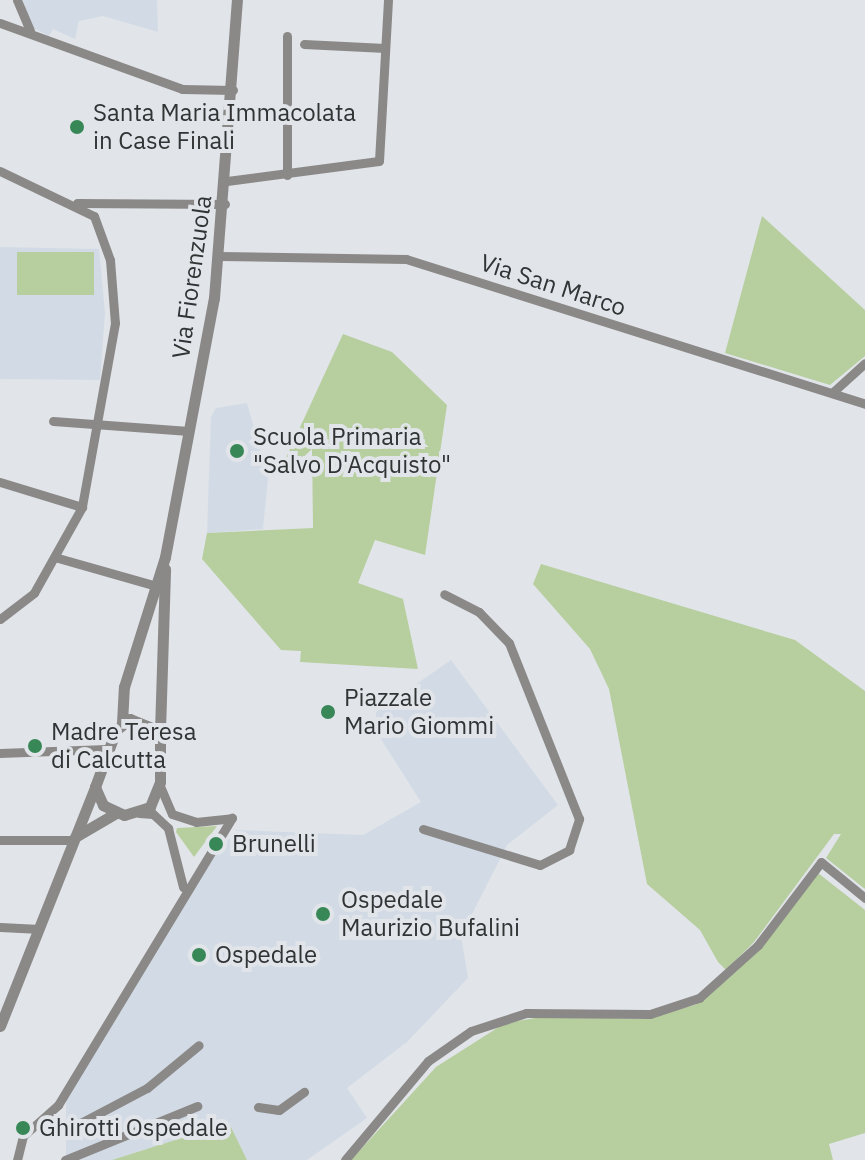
<!DOCTYPE html>
<style>
body{margin:0}
#map{position:relative;width:865px;height:1160px;overflow:hidden;background:#e1e5e9;font-family:"IBM Plex Sans",sans-serif}
div>[style]{position:absolute}
[style*='--x']{left:calc(var(--x)*1px);top:calc(var(--y)*1px);width:calc(var(--w)*1px);rotate:calc(var(--a)*1deg)}
.built>*{inset:0;background:#d2dbe5}
.green>*{inset:0;background:#b7ce9f;transform-origin:0 0}
.minor>*{height:9px;margin:-4.5px;padding:0 4.5px;transform-origin:4.5px;border-radius:4.5px;background:#8b8988}
.tertiary>*{height:11px;margin:-5.5px;padding:0 5.5px;transform-origin:5.5px;border-radius:5.5px;background:#8b8988}
.dots>*{width:22px;height:22px;translate:-50% -50%;box-sizing:border-box;border:4px solid #e1e5e9;border-radius:50%}
span{translate:-50% -50%;white-space:nowrap;text-align:center;line-height:1.15;-webkit-text-stroke:8px #e1e5e9;paint-order:stroke}
.poi-label{font-size:24px;color:#313334}
.left{translate:0 -50%;text-align:left}
.street-label{font-size:24px;color:#313334}
</style>
<div id="map">
<div class="built">
<i style="clip-path:polygon(23px 0,157px 0,158px 32px,103px 16px,79px 21px,75px 39px,53px 29px,49px 36px,31px 27px)"></i>
<i style="clip-path:polygon(0 247px,99px 249px,105px 313px,100px 380px,0 379px)"></i>
<i style="clip-path:polygon(247px 403px,268px 479px,263px 529px,207px 533px,211px 417px,216px 408px)"></i>
<i style="clip-path:polygon(451px 660px,558px 805px,507px 845px,461px 936px,468px 978px,407px 1042px,347px 1088px,367px 1118px,307px 1160px,247px 1160px,229px 1123px,112px 1160px,66px 1160px,66px 1097px,187px 892px,236px 830px,363px 835px,421px 802px,375px 730px,376px 712px)"></i>
</div>
<div class="green">
<i style="clip-path:polygon(762px 216px,865px 310px,865px 356px,830px 385px,725px 353px)"></i>
<i style="left:94px;top:252px;width:43px;height:77px;rotate:90deg"></i>
<i style="clip-path:polygon(343px 334px,392px 352px,447px 405px,425px 555px,375px 540px,358px 583px,403px 599px,418px 669px,300px 662px,301px 651px,281px 650px,202px 559px,207px 533px,313px 528px,312px 449px,294px 466px,284px 462px)"></i>
<i style="clip-path:polygon(541px 564px,795px 640px,865px 691px,865px 889px,826px 858px,841px 834px,834px 834px,754px 942px,726px 970px,718px 962px,700px 930px,647px 884px,609px 689px,590px 649px,533px 584px)"></i>
<i style="clip-path:polygon(217px 826px,194px 857px,176px 832px,177px 828px)"></i>
<i style="clip-path:polygon(818px 873px,865px 910px,865px 1133px,829px 1144px,833px 1160px,351px 1160px,436px 1067px,505px 1023px,548px 1016px,640px 1019px,695px 1005px,752px 955px)"></i>
<i style="clip-path:polygon(229px 1123px,247px 1160px,112px 1160px)"></i>
</div>
<div class="minor">
<i style="--x:17;--y:0;--w:33;--a:67"></i>
<i style="--x:0;--y:23;--w:194;--a:19.9"></i>
<i style="--x:182;--y:89;--w:51;--a:1.1"></i>
<i style="--x:304;--y:44;--w:81;--a:2.8"></i>
<i style="--x:0;--y:171;--w:104;--a:25.6"></i>
<i style="--x:94;--y:216;--w:47;--a:70"></i>
<i style="--x:110;--y:260;--w:63;--a:85.5"></i>
<i style="--x:115;--y:323;--w:187;--a:100.2"></i>
<i style="--x:82;--y:507;--w:98;--a:119.2"></i>
<i style="--x:34;--y:593;--w:43;--a:142.6"></i>
<i style="--x:287;--y:175;--w:139;--a:-90"></i>
<i style="--x:227;--y:181;--w:153;--a:-7.5"></i>
<i style="--x:379;--y:161;--w:161;--a:-86.8"></i>
<i style="--x:77;--y:203;--w:148;--a:0.4"></i>
<i style="--x:220;--y:256;--w:186;--a:0.9"></i>
<i style="--x:406;--y:259;--w:481;--a:17.5"></i>
<i style="--x:833;--y:392;--w:43;--a:-42.2"></i>
<i style="--x:53;--y:421;--w:136;--a:4.2"></i>
<i style="--x:0;--y:482;--w:86;--a:17"></i>
<i style="--x:58;--y:558;--w:102;--a:15.9"></i>
<i style="--x:0;--y:753;--w:106;--a:-2.2"></i>
<i style="--x:160;--y:786;--w:30;--a:67"></i>
<i style="--x:172;--y:814;--w:25;--a:18"></i>
<i style="--x:196;--y:822;--w:36;--a:-6"></i>
<i style="--x:139;--y:813;--w:14;--a:4"></i>
<i style="--x:153;--y:814;--w:21;--a:43"></i>
<i style="--x:168;--y:828;--w:61;--a:75.7"></i>
<i style="--x:423;--y:829;--w:122;--a:17.1"></i>
<i style="--x:540;--y:865;--w:33;--a:-27"></i>
<i style="--x:569;--y:850;--w:33;--a:-72"></i>
<i style="--x:579;--y:819;--w:189;--a:-111.7"></i>
<i style="--x:509;--y:643;--w:43;--a:-134.1"></i>
<i style="--x:479;--y:612;--w:39;--a:-153"></i>
<i style="--x:0;--y:840;--w:72;--a:0"></i>
<i style="--x:0;--y:927;--w:35;--a:3"></i>
<i style="--x:258;--y:1107;--w:21;--a:8"></i>
<i style="--x:279;--y:1110;--w:31;--a:-36"></i>
<i style="--x:71;--y:1128;--w:86;--a:-27.8"></i>
<i style="--x:147;--y:1088;--w:67;--a:-39.6"></i>
<i style="--x:17;--y:1160;--w:25;--a:-76"></i>
<i style="--x:23;--y:1136;--w:47;--a:-41.5"></i>
<i style="--x:58;--y:1105;--w:336;--a:-58.8"></i>
<i style="--x:65;--y:1160;--w:143;--a:-22.2"></i>
<i style="--x:345;--y:1160;--w:129;--a:-50"></i>
<i style="--x:428;--y:1061;--w:52;--a:-34.9"></i>
<i style="--x:471;--y:1031;--w:58;--a:-18.1"></i>
<i style="--x:526;--y:1013;--w:124;--a:0.5"></i>
<i style="--x:650;--y:1014;--w:52;--a:-18.1"></i>
<i style="--x:699;--y:998;--w:79;--a:-41.9"></i>
<i style="--x:758;--y:945;--w:104;--a:-52.8"></i>
<i style="--x:821;--y:862;--w:57;--a:39.3"></i>
</div>
<div class="tertiary">
<i style="--x:130;--y:719;--w:32;--a:22"></i>
<i style="--x:160;--y:731;--w:51;--a:90"></i>
<i style="--x:160;--y:782;--w:27;--a:112"></i>
<i style="--x:150;--y:807;--w:27;--a:163"></i>
<i style="--x:124;--y:815;--w:23;--a:-155"></i>
<i style="--x:103;--y:805;--w:20;--a:-114"></i>
<i style="--x:95;--y:787;--w:61;--a:-69.8"></i>
<i style="--x:116;--y:730;--w:18;--a:-38"></i>
<i style="--x:122;--y:723;--w:36;--a:-87"></i>
<i style="--x:124;--y:687;--w:136;--a:-72.5"></i>
<i style="--x:165;--y:557;--w:264;--a:-79.3"></i>
<i style="--x:214;--y:298;--w:299;--a:-85.6"></i>
<i style="--x:160;--y:731;--w:162;--a:-88.2"></i>
<i style="--x:75;--y:837;--w:48;--a:-30.3"></i>
<i style="--x:0;--y:1026;--w:257;--a:-68.3"></i>
</div>
<div class="dots">
<i style="left:77px;top:127px;background:#388757"></i>
<i style="left:237px;top:451px;background:#388757"></i>
<i style="left:328px;top:712px;background:#388757"></i>
<i style="left:35px;top:746px;background:#388757"></i>
<i style="left:216px;top:844px;background:#388757"></i>
<i style="left:323px;top:914px;background:#388757"></i>
<i style="left:199px;top:955px;background:#388757"></i>
<i style="left:23px;top:1128px;background:#388757"></i>
</div>
<div class="poi-label">
<span class="left" style="left:93px;top:127px">Santa Maria Immacolata<br>in Case Finali</span>
<span class="left" style="left:253px;top:451px">Scuola Primaria<br>"Salvo D'Acquisto"</span>
<span class="left" style="left:344px;top:712px">Piazzale<br>Mario Giommi</span>
<span class="left" style="left:51px;top:746px">Madre Teresa<br>di Calcutta</span>
<span class="left" style="left:232px;top:844px">Brunelli</span>
<span class="left" style="left:341px;top:914px">Ospedale<br>Maurizio Bufalini</span>
<span class="left" style="left:215px;top:955px">Ospedale</span>
<span class="left" style="left:39px;top:1128px">Ghirotti Ospedale</span>
</div>
<div class="street-label">
<span style="left:192px;top:277px;rotate:-82deg">Via Fiorenzuola</span>
<span style="left:553px;top:285px;rotate:18deg">Via San Marco</span>
</div>
</div>
